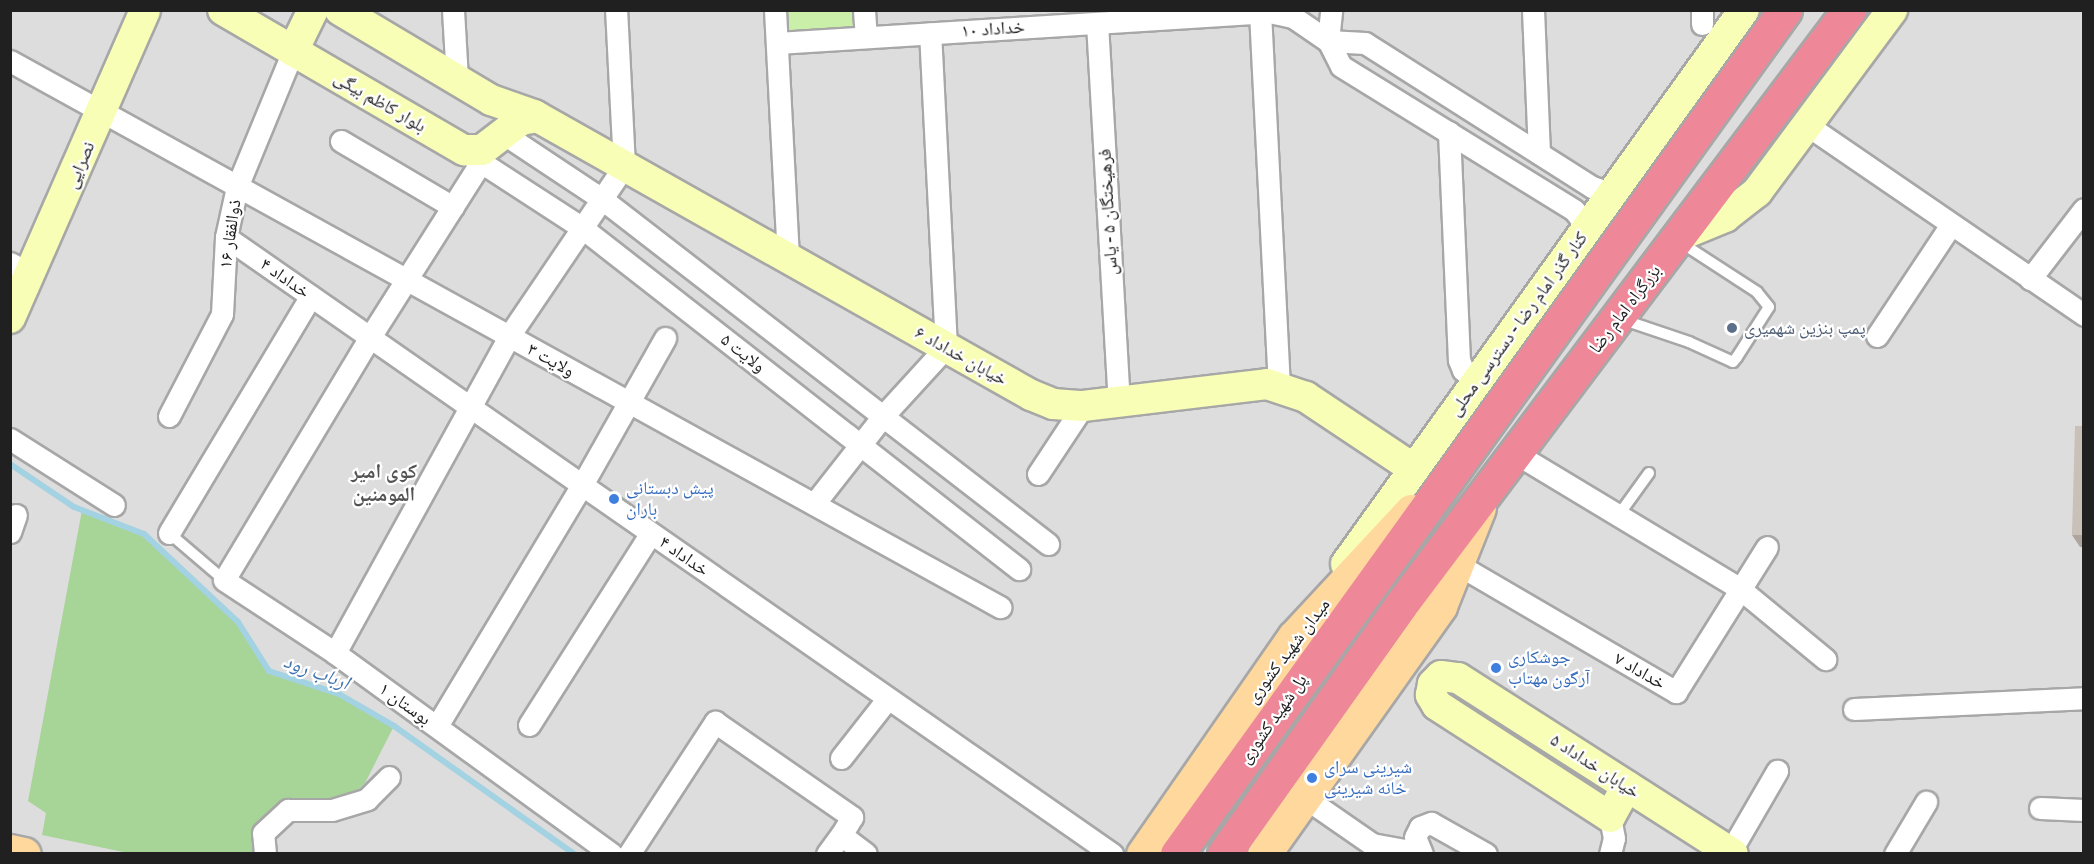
<!DOCTYPE html>
<meta charset="utf-8">
<style>
body{margin:0}
#map{position:relative;width:2094px;height:864px;overflow:hidden;background:#f1eee5;font-family:"Archivo Narrow","Noto Naskh Arabic",sans-serif}
div>[style]{position:absolute}
[style*='--x']{left:calc(var(--x)*1px);top:calc(var(--y)*1px);width:calc(var(--w)*1px);rotate:calc(var(--a)*1deg)}
.residential>*{inset:0;background:#dedddd;transform-origin:0 0}
.grass>*{inset:0;background:#c9efa8}
.forest>*{inset:0;background:#a7d497}
.stream>*{height:6px;margin:-3px;padding:0 3px;transform-origin:3px;border-radius:3px;background:#a3d2e2}
.roads{filter:drop-shadow(2px 0 #a7a7a7) drop-shadow(-2px 0 #a7a7a7) drop-shadow(0 2px #a7a7a7) drop-shadow(0 -2px #a7a7a7)}
.lane>*{height:10px;margin:-5px;padding:0 5px;transform-origin:5px;border-radius:5px;background:#fff}
.street>*{height:21px;margin:-10.5px;padding:0 10.5px;transform-origin:10.5px;border-radius:10.5px;background:#fff}
.secondary>*{height:30px;margin:-15px;padding:0 15px;transform-origin:15px;border-radius:15px;background:#f9feb6}
.primary>*{height:33px;margin:-16.5px;padding:0 16.5px;transform-origin:16.5px;border-radius:16.5px;background:#ffd89d}
.highway>*{height:33px;margin:-16.5px;padding:0 16.5px;transform-origin:16.5px;border-radius:16.5px;background:#ee8898}
.wall>*{inset:0;background:#ada59e}
.building>*{inset:0;background:#c9c0b8}
.dots>*{width:16px;height:16px;translate:-50% -50%;box-sizing:border-box;border:3px solid #fff;border-radius:50%}
span{translate:-50% -50%;white-space:nowrap;text-align:center;line-height:1.15;-webkit-text-stroke:4.5px #fff;paint-order:stroke}
.street-label{font-size:18px;color:#202020}
.service-label{font-size:18px;color:#4e5e75}
.left{translate:0 -50%;text-align:left}
.shop-label{font-size:18px;color:#366cbe}
.neighbourhood-label{font-size:20px;color:#535353;font-weight:700}
.water-label{font-size:20px;color:#4175b0;font-style:italic}
.frame{position:absolute;inset:0;border:12px solid #202020;pointer-events:none}
</style>
<div id="map">
<div class="residential">
<i style="left:11px;top:11px;width:2072px;height:842px"></i>
</div>
<div class="grass">
<i style="clip-path:polygon(784px 11px,853px 11px,854px 28px,786px 33px)"></i>
</div>
<div class="forest">
<i style="clip-path:polygon(82px 510px,144px 534px,238px 622px,269px 671px,341px 695px,394px 726px,365px 783px,338px 808px,287px 811px,257px 853px,128px 853px,42px 835px,46px 813px,28px 801px)"></i>
</div>
<div class="stream">
<i style="--x:10;--y:464;--w:77;--a:33.9"></i>
<i style="--x:74;--y:507;--w:75;--a:21.1"></i>
<i style="--x:144;--y:534;--w:129;--a:43.1"></i>
<i style="--x:238;--y:622;--w:58;--a:57.7"></i>
<i style="--x:269;--y:671;--w:74;--a:18.2"></i>
<i style="--x:339;--y:694;--w:64;--a:30.2"></i>
<i style="--x:394;--y:726;--w:221;--a:35.4"></i>
</div>
<div class="roads">
<div class="lane">
<i style="--x:1621;--y:319;--w:72;--a:18.7"></i>
<i style="--x:1689;--y:342;--w:48;--a:24.4"></i>
<i style="--x:1733;--y:362;--w:6;--a:-51"></i>
<i style="--x:1737;--y:357;--w:59;--a:-57.4"></i>
<i style="--x:1769;--y:307;--w:19;--a:-129"></i>
<i style="--x:1757;--y:292;--w:92;--a:-147"></i>
<i style="--x:1618;--y:516;--w:53;--a:-54.2"></i>
<i style="--x:169;--y:533;--w:72;--a:40.5"></i>
</div>
<div class="street">
<i style="--x:453;--y:10;--w:70;--a:86.7"></i>
<i style="--x:775;--y:10;--w:248;--a:87"></i>
<i style="--x:864;--y:10;--w:27;--a:86"></i>
<i style="--x:1533;--y:10;--w:143;--a:87.6"></i>
<i style="--x:1702;--y:10;--w:14;--a:90"></i>
<i style="--x:1260;--y:12;--w:374;--a:87.1"></i>
<i style="--x:1097;--y:23;--w:380;--a:86.7"></i>
<i style="--x:1328;--y:41;--w:31;--a:-84"></i>
<i style="--x:777;--y:43;--w:493;--a:-3.6"></i>
<i style="--x:1269;--y:12;--w:25;--a:12"></i>
<i style="--x:1293;--y:17;--w:42;--a:34.4"></i>
<i style="--x:10;--y:61;--w:89;--a:28.9"></i>
<i style="--x:103;--y:112;--w:1025;--a:28.89"></i>
<i style="--x:1807;--y:125;--w:336;--a:34.4"></i>
<i style="--x:1449;--y:132;--w:228;--a:87.5"></i>
<i style="--x:1459;--y:360;--w:11;--a:68"></i>
<i style="--x:1463;--y:370;--w:18;--a:38"></i>
<i style="--x:504;--y:134;--w:118;--a:33.6"></i>
<i style="--x:602;--y:199;--w:564;--a:37.72"></i>
<i style="--x:341;--y:141;--w:130;--a:30.5"></i>
<i style="--x:470;--y:155;--w:132;--a:33"></i>
<i style="--x:581;--y:227;--w:556;--a:37.98"></i>
<i style="--x:481;--y:162;--w:207;--a:122.4"></i>
<i style="--x:370;--y:337;--w:283;--a:121"></i>
<i style="--x:224;--y:580;--w:133;--a:33.3"></i>
<i style="--x:335;--y:653;--w:342;--a:36"></i>
<i style="--x:1584;--y:232;--w:13;--a:-103"></i>
<i style="--x:1581;--y:219;--w:11;--a:-128"></i>
<i style="--x:1574;--y:210;--w:274;--a:-148.3"></i>
<i style="--x:1341;--y:66;--w:28;--a:-117"></i>
<i style="--x:1328;--y:41;--w:37;--a:3"></i>
<i style="--x:1365;--y:43;--w:269;--a:32.4"></i>
<i style="--x:1592;--y:187;--w:13;--a:18"></i>
<i style="--x:1604;--y:191;--w:10;--a:-11"></i>
<i style="--x:226;--y:237;--w:1080;--a:34.85"></i>
<i style="--x:10;--y:263;--w:10;--a:29"></i>
<i style="--x:2030;--y:279;--w:88;--a:-52.4"></i>
<i style="--x:1877;--y:336;--w:132;--a:-56.4"></i>
<i style="--x:169;--y:416;--w:115;--a:-62.5"></i>
<i style="--x:222;--y:314;--w:77;--a:-87"></i>
<i style="--x:226;--y:237;--w:51;--a:-77.6"></i>
<i style="--x:237;--y:187;--w:147;--a:-67.6"></i>
<i style="--x:10;--y:439;--w:123;--a:32.4"></i>
<i style="--x:1515;--y:453;--w:262;--a:31.1"></i>
<i style="--x:1739;--y:588;--w:112;--a:39.5"></i>
<i style="--x:1038;--y:474;--w:82;--a:-56.5"></i>
<i style="--x:814;--y:504;--w:112;--a:-51.9"></i>
<i style="--x:883;--y:416;--w:93;--a:-47.6"></i>
<i style="--x:946;--y:347;--w:314;--a:-92.9"></i>
<i style="--x:10;--y:532;--w:18;--a:-71"></i>
<i style="--x:169;--y:533;--w:276;--a:-59.1"></i>
<i style="--x:1457;--y:564;--w:254;--a:30.3"></i>
<i style="--x:1676;--y:692;--w:171;--a:-57.9"></i>
<i style="--x:335;--y:653;--w:362;--a:-61.2"></i>
<i style="--x:509;--y:336;--w:205;--a:-55.9"></i>
<i style="--x:624;--y:166;--w:156;--a:-92.9"></i>
<i style="--x:1854;--y:709;--w:230;--a:-2.7"></i>
<i style="--x:529;--y:725;--w:227;--a:-57.6"></i>
<i style="--x:437;--y:726;--w:281;--a:-59"></i>
<i style="--x:582;--y:485;--w:169;--a:-60.5"></i>
<i style="--x:841;--y:758;--w:76;--a:-51.9"></i>
<i style="--x:1304;--y:797;--w:83;--a:34.7"></i>
<i style="--x:1372;--y:844;--w:50;--a:10.4"></i>
<i style="--x:2040;--y:808;--w:44;--a:2.6"></i>
<i style="--x:1730;--y:852;--w:94;--a:-59.9"></i>
<i style="--x:265;--y:854;--w:21;--a:-95"></i>
<i style="--x:263;--y:833;--w:34;--a:-43"></i>
<i style="--x:288;--y:810;--w:44;--a:0"></i>
<i style="--x:332;--y:810;--w:37;--a:-17"></i>
<i style="--x:367;--y:799;--w:31;--a:-45"></i>
<i style="--x:629;--y:854;--w:158;--a:-56.9"></i>
<i style="--x:715;--y:722;--w:167;--a:34.7"></i>
<i style="--x:852;--y:817;--w:21;--a:121"></i>
<i style="--x:841;--y:835;--w:31;--a:37"></i>
<i style="--x:827;--y:854;--w:24;--a:-54"></i>
<i style="--x:1422;--y:854;--w:18;--a:-112"></i>
<i style="--x:1415;--y:837;--w:11;--a:-63"></i>
<i style="--x:1420;--y:827;--w:12;--a:-20"></i>
<i style="--x:1431;--y:823;--w:63;--a:29.4"></i>
<i style="--x:1610;--y:854;--w:16;--a:-76"></i>
<i style="--x:1614;--y:838;--w:21;--a:-101"></i>
<i style="--x:1895;--y:854;--w:61;--a:-59.2"></i>
</div>
<div class="secondary">
<i style="--x:223;--y:10;--w:279;--a:30.2"></i>
<i style="--x:464;--y:150;--w:18;--a:0"></i>
<i style="--x:482;--y:150;--w:49;--a:-37.6"></i>
<i style="--x:521;--y:120;--w:17;--a:-10"></i>
<i style="--x:340;--y:10;--w:176;--a:30.8"></i>
<i style="--x:491;--y:100;--w:46;--a:19.2"></i>
<i style="--x:534;--y:115;--w:570;--a:29.4"></i>
<i style="--x:1031;--y:395;--w:24;--a:22"></i>
<i style="--x:1053;--y:404;--w:30;--a:4"></i>
<i style="--x:1083;--y:406;--w:185;--a:-6.8"></i>
<i style="--x:1267;--y:384;--w:41;--a:18.4"></i>
<i style="--x:1306;--y:397;--w:130;--a:33.7"></i>
<i style="--x:293;--y:51;--w:46;--a:-64"></i>
<i style="--x:1681;--y:235;--w:48;--a:-22.2"></i>
<i style="--x:1725;--y:217;--w:41;--a:-38"></i>
<i style="--x:1757;--y:192;--w:227;--a:-53.4"></i>
<i style="--x:10;--y:318;--w:336;--a:-66.3"></i>
<i style="--x:1346;--y:564;--w:682;--a:-54.31"></i>
<i style="--x:1627;--y:786;--w:35;--a:119"></i>
<i style="--x:1610;--y:817;--w:206;--a:-147.1"></i>
<i style="--x:1437;--y:705;--w:12;--a:-121"></i>
<i style="--x:1431;--y:695;--w:11;--a:-80"></i>
<i style="--x:1433;--y:684;--w:11;--a:-45"></i>
<i style="--x:1441;--y:676;--w:17;--a:7"></i>
<i style="--x:1458;--y:678;--w:326;--a:32.6"></i>
</div>
<div class="primary">
<i style="--x:10;--y:851;--w:14;--a:12"></i>
<i style="--x:1143;--y:854;--w:264;--a:-55.2"></i>
<i style="--x:1294;--y:637;--w:172;--a:-47.1"></i>
<i style="--x:1264;--y:854;--w:304;--a:-54.6"></i>
<i style="--x:1440;--y:606;--w:105;--a:-68.3"></i>
</div>
<div class="highway">
<i style="--x:1177;--y:854;--w:1040;--a:-54.23"></i>
<i style="--x:1224;--y:854;--w:304;--a:-54.6"></i>
<i style="--x:1400;--y:606;--w:746;--a:-53.01"></i>
</div>
</div>
<div class="wall">
<i style="clip-path:polygon(2084px 426px,2084px 547px,2080px 547px,2072px 535px)"></i>
</div>
<div class="building">
<i style="clip-path:polygon(2075px 426px,2084px 426px,2084px 535px,2072px 535px)"></i>
</div>
<div class="dots">
<i style="left:1732px;top:328px;background:#5c6f8a"></i>
<i style="left:614px;top:499px;background:#3f7fe0"></i>
<i style="left:1496px;top:668px;background:#3f7fe0"></i>
<i style="left:1312px;top:778px;background:#3f7fe0"></i>
</div>
<div class="street-label">
<span style="left:993px;top:29px;rotate:-4deg">خداداد ۱۰</span>
<span style="left:380px;top:102px;rotate:30deg">بلوار کاظم بیگی</span>
<span style="left:80px;top:165px;rotate:-67deg">نصرایی</span>
<span style="left:1108px;top:212px;rotate:-93deg">فرهیختگان ۵ - یاس</span>
<span style="left:230px;top:234px;rotate:-82deg">ذوالفقار ۱۶</span>
<span style="left:285px;top:278px;rotate:35deg">خداداد ۴</span>
<span style="left:1625px;top:309px;rotate:-53deg">بزرگراه امام رضا</span>
<span style="left:1518px;top:324px;rotate:-54deg">کنار گذر امام رضا - دسترسی محلی</span>
<span style="left:743px;top:353px;rotate:38deg">ولایت ۵</span>
<span style="left:961px;top:356px;rotate:29deg">خیابان خداداد ۶</span>
<span style="left:551px;top:360px;rotate:29deg">ولایت ۳</span>
<span style="left:684px;top:556px;rotate:35deg">خداداد ۴</span>
<span style="left:1288px;top:651px;rotate:-53deg">میدان شهید کشوری</span>
<span style="left:1640px;top:671px;rotate:30deg">خداداد ۷</span>
<span style="left:405px;top:704px;rotate:36deg">بوستان ۱</span>
<span style="left:1273px;top:719px;rotate:-55deg">پل شهید کشوری</span>
<span style="left:1595px;top:766px;rotate:33deg">خیابان خداداد ۵</span>
</div>
<div class="service-label">
<span class="left" style="left:1744px;top:328px">پمپ بنزین شهمیری</span>
</div>
<div class="shop-label">
<span class="left" style="left:626px;top:499px">پیش دبستانی<br>باران</span>
<span class="left" style="left:1508px;top:668px">جوشکاری<br>آرگون مهتاب</span>
<span class="left" style="left:1324px;top:778px">شیرینی سرای<br>خانه شیرینی</span>
</div>
<div class="neighbourhood-label">
<span style="left:384px;top:482px">کوی امیر<br>المومنین</span>
</div>
<div class="water-label">
<span style="left:317px;top:671px;rotate:20deg">ارباب رود</span>
</div>
<div class="frame"></div>
</div>
